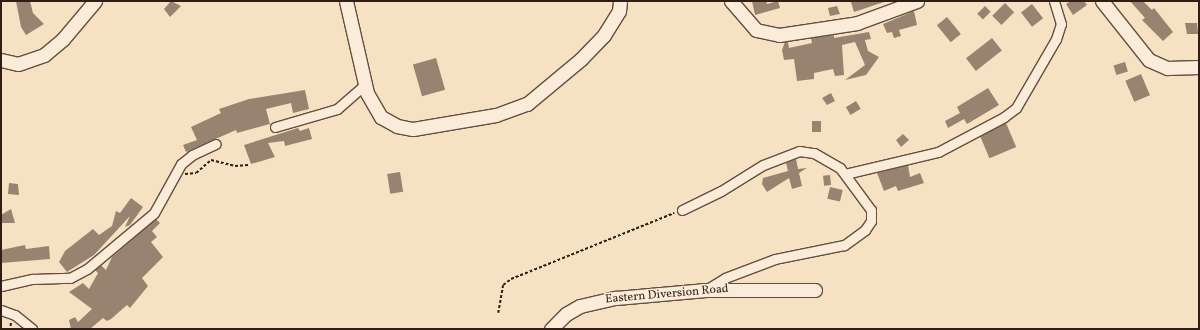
<!DOCTYPE html>
<style>
body{margin:0}
#map{position:relative;width:1200px;height:330px;overflow:hidden;background:#f7e1c3;font-family:Vollkorn,serif}
div>[style]{position:absolute}
[style*='--x']{left:calc(var(--x)*1px);top:calc(var(--y)*1px);width:calc(var(--w)*1px);rotate:calc(var(--a)*1deg)}
.building>*{inset:0;background:#978370;transform-origin:0 0}
.path>*{height:1.5px;margin-top:-0.75px;transform-origin:0;background:repeating-linear-gradient(90deg,#301e16 0 3px,transparent 0 5px)}
.roads{filter:drop-shadow(1px 0 #624f41) drop-shadow(-1px 0 #624f41) drop-shadow(0 1px #624f41) drop-shadow(0 -1px #624f41)}
.street>*{height:9px;margin:-4.5px;padding:0 4.5px;transform-origin:4.5px;border-radius:4.5px;background:#faecd8}
.secondary>*{height:13px;margin:-6.5px;padding:0 6.5px;transform-origin:6.5px;border-radius:6.5px;background:#faecd8}
span{translate:-50% -50%;white-space:nowrap;text-align:center;line-height:1.15;-webkit-text-stroke:3px #faecd8;paint-order:stroke}
.street-label{font-size:12px;color:#301e16}
.frame{position:absolute;inset:0;border:2px solid #301e16;pointer-events:none}
</style>
<div id="map">
<div class="building">
<i style="clip-path:polygon(16px 1px,30px 1px,33px 13px,44px 24px,26px 35px,21px 27px)"></i>
<i style="clip-path:polygon(171px 1px,181px 6px,170px 17px,164px 9px)"></i>
<i style="clip-path:polygon(752px 1px,766px 1px,767px 4px,778px 1px,780px 8px,755px 15px)"></i>
<i style="clip-path:polygon(856px 1px,887px 1px,854px 12px,851px 2px)"></i>
<i style="clip-path:polygon(1071px 1px,1084px 1px,1087px 5px,1073px 15px,1066px 4px)"></i>
<i style="clip-path:polygon(1130px 1px,1143px 1px,1152px 10px,1154px 8px,1173px 32px,1163px 41px,1142px 20px,1145px 18px)"></i>
<i style="left:1005px;top:3px;width:13px;height:18px;rotate:45deg"></i>
<i style="left:1032px;top:4px;width:18px;height:14px;rotate:52deg"></i>
<i style="clip-path:polygon(837px 6px,840px 14px,830px 16px,828px 8px)"></i>
<i style="left:985px;top:6px;width:8px;height:11px;rotate:45deg"></i>
<i style="clip-path:polygon(914px 11px,917px 25px,899px 30px,901px 36px,894px 38px,892px 32px,887px 33px,883px 24px)"></i>
<i style="left:947px;top:17px;width:22px;height:13px;rotate:51deg"></i>
<i style="clip-path:polygon(1185px 23px,1197px 23px,1198px 34px,1187px 34px)"></i>
<i style="clip-path:polygon(869px 32px,871px 39px,865px 40px,868px 51px,879px 57px,866px 75px,845px 80px,865px 65px,855px 42px,842px 45px,844px 75px,835px 76px,833px 69px,814px 73px,814px 79px,797px 81px,794px 59px,784px 60px,782px 50px,785px 42px,788px 42px,789px 48px,812px 43px,811px 38px,834px 35px,834px 38px)"></i>
<i style="left:992px;top:38px;width:16px;height:33px;rotate:52deg"></i>
<i style="left:436px;top:58px;width:33px;height:24px;rotate:74deg"></i>
<i style="left:1125px;top:62px;width:10px;height:12px;rotate:73deg"></i>
<i style="left:1141px;top:74px;width:23px;height:17px;rotate:67deg"></i>
<i style="clip-path:polygon(988px 88px,999px 105px,967px 124px,964px 119px,948px 128px,945px 121px,960px 113px,957px 107px)"></i>
<i style="clip-path:polygon(305px 90px,309px 109px,293px 113px,291px 103px,266px 109px,270px 124px,237px 133px,236px 130px,186px 152px,183px 145px,197px 140px,191px 127px,221px 113px,219px 109px,249px 99px)"></i>
<i style="clip-path:polygon(831px 93px,835px 101px,827px 105px,822px 98px)"></i>
<i style="left:856px;top:101px;width:9px;height:12px;rotate:58deg"></i>
<i style="left:812px;top:121px;width:9px;height:11px"></i>
<i style="left:1006px;top:123px;width:26px;height:29px;rotate:67deg"></i>
<i style="clip-path:polygon(298px 128px,300px 131px,309px 128px,312px 139px,285px 146px,284px 141px,268px 143px,275px 157px,251px 164px,244px 145px)"></i>
<i style="clip-path:polygon(903px 134px,909px 140px,901px 147px,896px 140px)"></i>
<i style="clip-path:polygon(796px 159px,798px 169px,807px 168px,799px 173px,802px 186px,792px 189px,789px 178px,767px 192px,762px 184px,763px 178px,788px 171px,786px 163px)"></i>
<i style="clip-path:polygon(908px 165px,910px 177px,920px 173px,924px 183px,898px 191px,896px 186px,884px 191px,877px 173px)"></i>
<i style="left:400px;top:172px;width:20px;height:13px;rotate:81deg"></i>
<i style="left:830px;top:175px;width:10px;height:7px;rotate:84deg"></i>
<i style="clip-path:polygon(9px 183px,18px 184px,19px 195px,8px 194px)"></i>
<i style="left:830px;top:187px;width:13px;height:12px;rotate:13deg"></i>
<i style="clip-path:polygon(131px 198px,143px 207px,130px 225px,125px 227px,130px 216px,94px 255px,67px 272px,59px 262px,65px 251px,93px 229px,99px 235px,112px 226px,116px 211px,120px 213px)"></i>
<i style="clip-path:polygon(11px 209px,15px 223px,1px 223px,1px 215px)"></i>
<i style="clip-path:polygon(156px 219px,160px 223px,152px 231px,157px 237px,151px 242px,163px 257px,142px 278px,148px 286px,130px 308px,127px 305px,111px 319px,107px 321px,103px 318px,90px 329px,71px 329px,69px 320px,75px 317px,78px 322px,92px 309px,69px 292px,83px 283px,89px 289px,98px 273px,95px 270px,101px 265px,106px 270px,112px 257px)"></i>
<i style="clip-path:polygon(25px 245px,26px 249px,49px 246px,50px 259px,1px 263px,1px 250px)"></i>
</div>
<div class="path">
<i style="--x:185;--y:174;--w:11;--a:-5"></i>
<i style="--x:196;--y:173;--w:20;--a:-41"></i>
<i style="--x:211;--y:160;--w:25;--a:14"></i>
<i style="--x:235;--y:166;--w:13;--a:-4"></i>
<i style="--x:498;--y:313;--w:28;--a:-80"></i>
<i style="--x:503;--y:285;--w:10;--a:-37"></i>
<i style="--x:511;--y:279;--w:176;--a:-22"></i>
<i style="--x:11;--y:323;--w:6;--a:90"></i>
</div>
<div class="roads">
<div class="street">
<i style="--x:275;--y:127;--w:65;--a:-16.2"></i>
<i style="--x:337;--y:109;--w:37;--a:-41"></i>
<i style="--x:845;--y:174;--w:96;--a:-13.3"></i>
<i style="--x:938;--y:152;--w:75;--a:-27.9"></i>
<i style="--x:1004;--y:117;--w:15;--a:-37"></i>
<i style="--x:1016;--y:108;--w:80;--a:-59.9"></i>
<i style="--x:1056;--y:39;--w:16;--a:-72"></i>
<i style="--x:1061;--y:24;--w:24;--a:-107"></i>
<i style="--x:682;--y:210;--w:43;--a:-26"></i>
<i style="--x:721;--y:191;--w:49;--a:-31.8"></i>
<i style="--x:763;--y:165;--w:39;--a:-21"></i>
<i style="--x:799;--y:151;--w:15;--a:8"></i>
<i style="--x:814;--y:153;--w:30;--a:30"></i>
<i style="--x:840;--y:168;--w:52;--a:53.6"></i>
<i style="--x:871;--y:210;--w:11;--a:90"></i>
<i style="--x:871;--y:221;--w:11;--a:124"></i>
<i style="--x:865;--y:230;--w:26;--a:144"></i>
<i style="--x:844;--y:245;--w:70;--a:168.5"></i>
<i style="--x:775;--y:259;--w:53;--a:159.2"></i>
<i style="--x:725;--y:278;--w:22;--a:148"></i>
<i style="--x:1;--y:286;--w:32;--a:-13"></i>
<i style="--x:32;--y:279;--w:38;--a:-2"></i>
<i style="--x:70;--y:278;--w:19;--a:-28"></i>
<i style="--x:87;--y:269;--w:87;--a:-39.9"></i>
<i style="--x:154;--y:213;--w:56;--a:-61.1"></i>
<i style="--x:181;--y:164;--w:14;--a:-39"></i>
<i style="--x:192;--y:155;--w:26;--a:-25"></i>
<i style="--x:1;--y:310;--w:15;--a:20"></i>
<i style="--x:15;--y:315;--w:22;--a:39"></i>
</div>
<div class="secondary">
<i style="--x:346;--y:1;--w:94;--a:77.1"></i>
<i style="--x:367;--y:93;--w:28;--a:60"></i>
<i style="--x:381;--y:117;--w:18;--a:29"></i>
<i style="--x:397;--y:126;--w:16;--a:11"></i>
<i style="--x:413;--y:129;--w:84;--a:-9.6"></i>
<i style="--x:496;--y:115;--w:33;--a:-20"></i>
<i style="--x:527;--y:104;--w:70;--a:-39.8"></i>
<i style="--x:581;--y:59;--w:33;--a:-46"></i>
<i style="--x:604;--y:35;--w:28;--a:-58"></i>
<i style="--x:619;--y:11;--w:10;--a:-84"></i>
<i style="--x:731;--y:1;--w:38;--a:49"></i>
<i style="--x:756;--y:30;--w:24;--a:12"></i>
<i style="--x:779;--y:35;--w:79;--a:-8.7"></i>
<i style="--x:857;--y:23;--w:64;--a:-20.1"></i>
<i style="--x:1102;--y:1;--w:75;--a:51.5"></i>
<i style="--x:1149;--y:60;--w:20;--a:24"></i>
<i style="--x:1167;--y:68;--w:32;--a:-2"></i>
<i style="--x:1;--y:60;--w:17;--a:13"></i>
<i style="--x:18;--y:64;--w:28;--a:-19"></i>
<i style="--x:44;--y:55;--w:25;--a:-40"></i>
<i style="--x:63;--y:39;--w:50;--a:-49.9"></i>
<i style="--x:551;--y:329;--w:21;--a:-45"></i>
<i style="--x:566;--y:314;--w:16;--a:-30"></i>
<i style="--x:580;--y:306;--w:37;--a:-13"></i>
<i style="--x:616;--y:298;--w:90;--a:-5.1"></i>
<i style="--x:706;--y:290;--w:109;--a:0"></i>
</div>
</div>
<div class="street-label">
<span style="left:667px;top:295px;rotate:-5deg">Eastern Diversion Road</span>
</div>
<div class="frame"></div>
</div>
